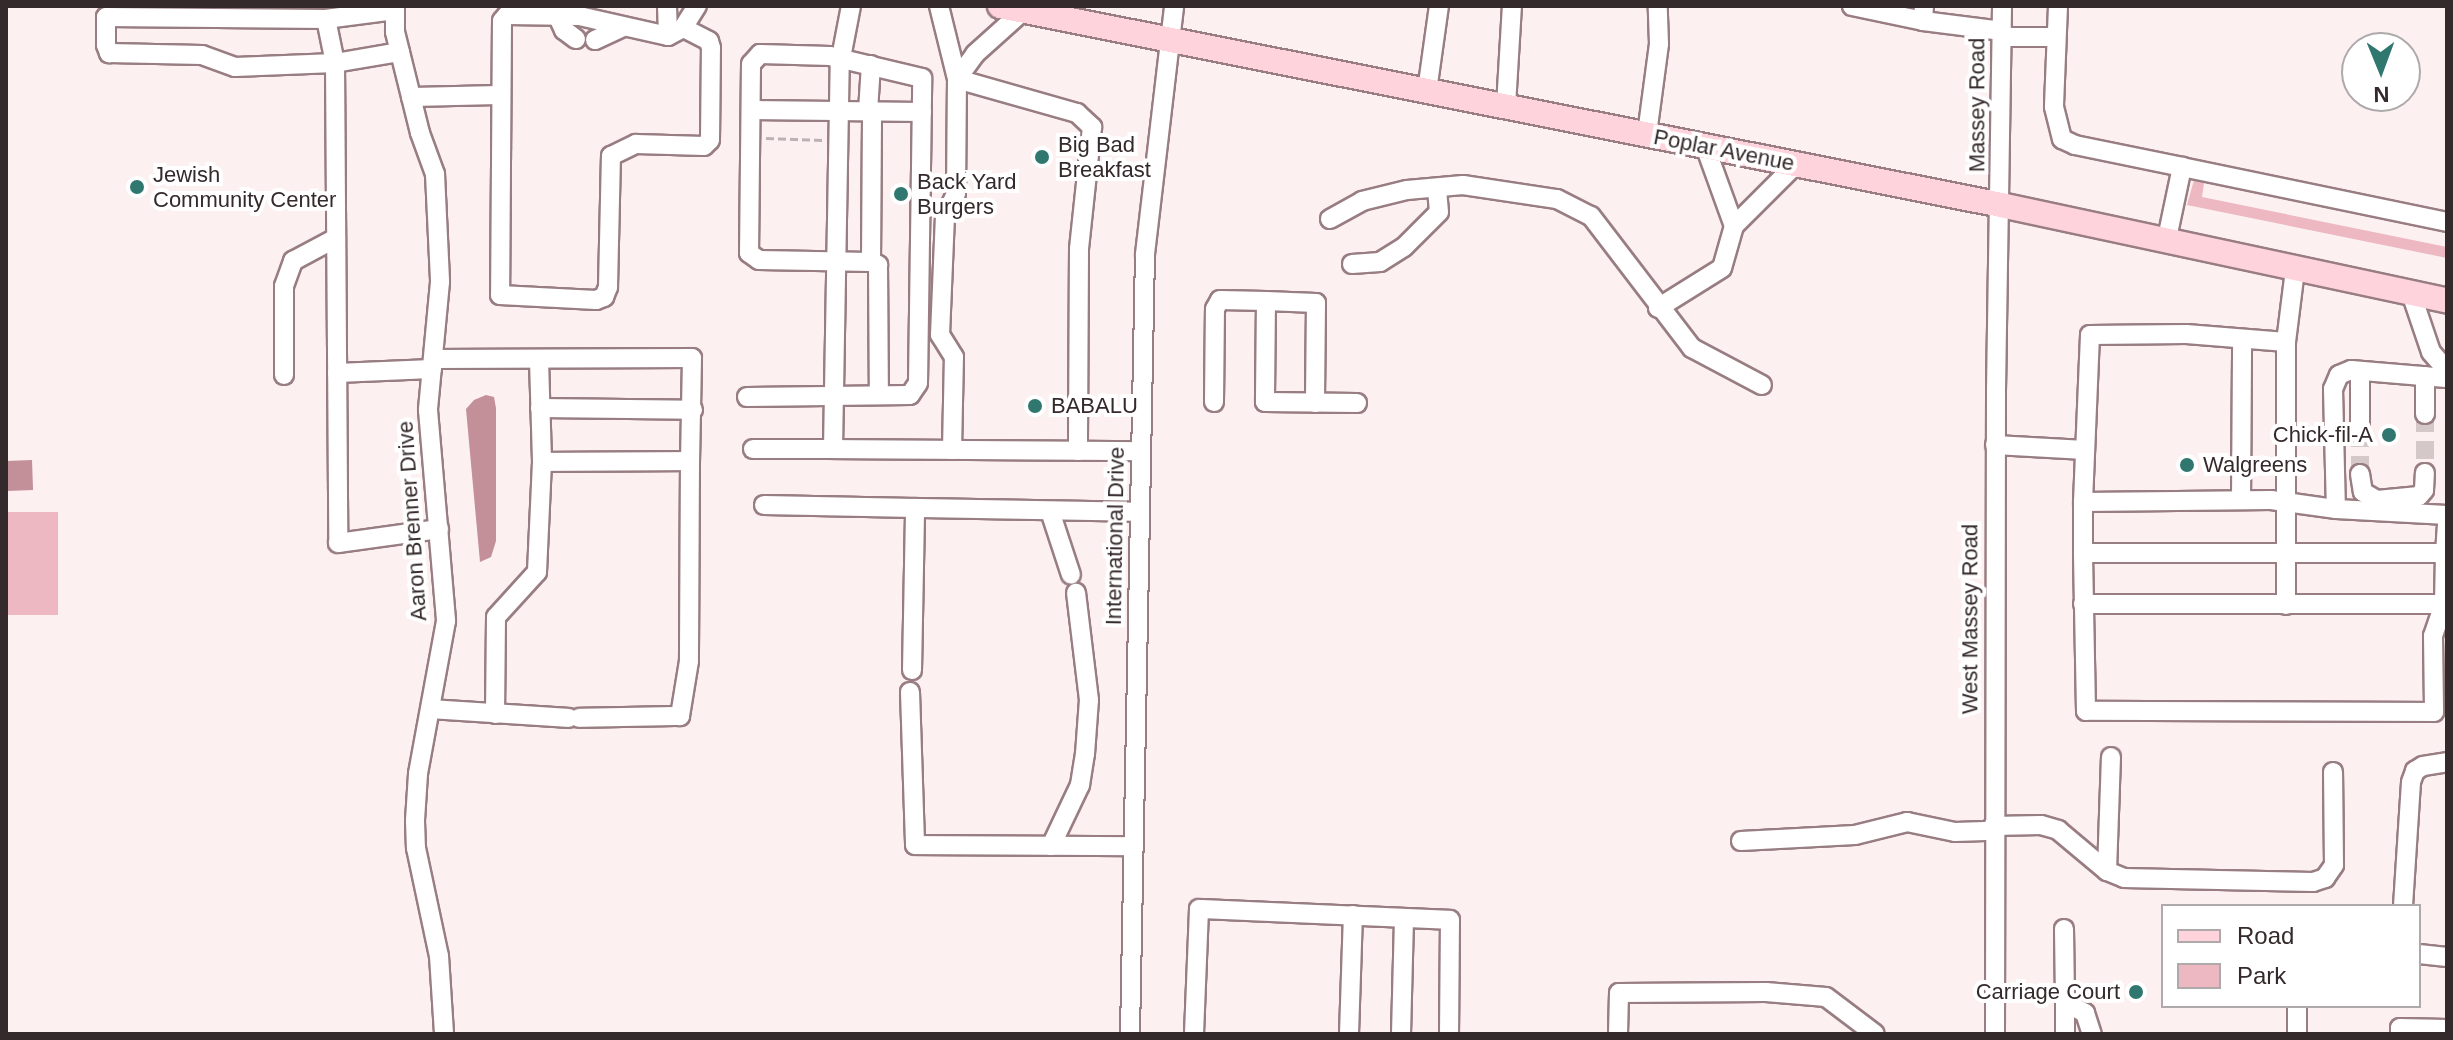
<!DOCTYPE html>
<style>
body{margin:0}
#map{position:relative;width:2453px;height:1040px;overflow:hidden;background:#fcf0f1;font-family:Arial,sans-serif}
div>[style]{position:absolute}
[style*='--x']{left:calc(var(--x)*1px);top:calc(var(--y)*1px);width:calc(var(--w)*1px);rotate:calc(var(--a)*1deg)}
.green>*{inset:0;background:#edb8c2;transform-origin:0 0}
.water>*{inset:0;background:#c38f99;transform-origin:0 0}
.minor-tunnel>*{height:18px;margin-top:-9px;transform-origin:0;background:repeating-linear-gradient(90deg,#d4c8c9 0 18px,transparent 0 27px)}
.path>*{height:3px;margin-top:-1.5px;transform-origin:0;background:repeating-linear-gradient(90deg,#bdb2b3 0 8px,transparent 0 12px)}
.roads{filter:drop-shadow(2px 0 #987d82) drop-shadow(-2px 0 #987d82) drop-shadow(0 2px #987d82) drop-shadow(0 -2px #987d82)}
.minor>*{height:18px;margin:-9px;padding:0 9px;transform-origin:9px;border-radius:9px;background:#fff}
.major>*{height:24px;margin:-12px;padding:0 12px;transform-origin:12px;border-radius:12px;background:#ffd3dc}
.dots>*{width:22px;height:22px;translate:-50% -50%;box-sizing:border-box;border:4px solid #fff;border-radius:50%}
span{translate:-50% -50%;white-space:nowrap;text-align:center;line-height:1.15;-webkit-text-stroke:8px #fff;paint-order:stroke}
.street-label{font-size:22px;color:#34292b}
.poi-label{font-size:22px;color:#34292b}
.left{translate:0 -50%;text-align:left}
.right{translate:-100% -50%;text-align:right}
.frame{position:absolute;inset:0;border:8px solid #34292b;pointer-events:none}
.legend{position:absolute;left:2161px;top:904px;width:260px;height:104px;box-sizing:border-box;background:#fff;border:2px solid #aea9aa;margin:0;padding:10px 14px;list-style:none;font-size:24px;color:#34292b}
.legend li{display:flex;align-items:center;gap:16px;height:40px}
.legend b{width:40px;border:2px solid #aea9aa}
.north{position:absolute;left:2341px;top:32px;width:80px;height:80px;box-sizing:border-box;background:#fff;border:2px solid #aea9aa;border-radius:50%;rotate:179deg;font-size:22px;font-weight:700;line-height:32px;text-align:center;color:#34292b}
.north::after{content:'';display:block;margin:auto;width:28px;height:36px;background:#307770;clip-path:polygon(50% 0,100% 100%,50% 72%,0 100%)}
</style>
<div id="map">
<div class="green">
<i style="clip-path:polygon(2194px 180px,2204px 183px,2202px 197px,2447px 247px,2447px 258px,2187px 205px)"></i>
<i style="left:6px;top:512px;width:52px;height:103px"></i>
</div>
<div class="water">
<i style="clip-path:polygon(486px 395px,494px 397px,496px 408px,496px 541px,491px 557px,480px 562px,466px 409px,474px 400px)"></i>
<i style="left:32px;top:460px;width:30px;height:26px;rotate:88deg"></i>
</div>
<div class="minor-tunnel">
<i style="--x:2425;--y:414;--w:59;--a:90"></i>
<i style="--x:2360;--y:429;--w:45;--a:90"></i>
</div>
<div class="path">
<i style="--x:766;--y:138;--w:57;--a:2"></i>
</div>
<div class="roads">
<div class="minor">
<i style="--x:395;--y:6;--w:26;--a:90"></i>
<i style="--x:395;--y:32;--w:104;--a:76.1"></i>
<i style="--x:420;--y:133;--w:44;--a:69.9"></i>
<i style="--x:435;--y:174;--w:108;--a:87.3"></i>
<i style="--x:440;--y:282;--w:129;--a:95.4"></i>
<i style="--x:428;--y:410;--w:212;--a:85.1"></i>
<i style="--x:446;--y:621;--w:156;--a:100.4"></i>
<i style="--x:418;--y:774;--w:47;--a:93.7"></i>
<i style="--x:415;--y:821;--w:27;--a:88"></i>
<i style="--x:416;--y:848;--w:110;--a:78"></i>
<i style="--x:439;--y:956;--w:78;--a:86.3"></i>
<i style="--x:667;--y:6;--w:30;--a:88"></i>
<i style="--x:668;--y:36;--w:17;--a:-28"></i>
<i style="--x:683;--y:28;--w:26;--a:-58"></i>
<i style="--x:939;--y:6;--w:75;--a:76.1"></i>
<i style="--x:1852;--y:6;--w:73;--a:11.9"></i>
<i style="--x:1924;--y:6;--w:15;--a:94"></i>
<i style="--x:1923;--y:21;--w:80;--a:7.2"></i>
<i style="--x:2058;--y:6;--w:101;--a:92.3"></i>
<i style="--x:2054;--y:107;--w:33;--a:76"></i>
<i style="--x:2062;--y:139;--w:14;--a:25"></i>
<i style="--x:2075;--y:145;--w:109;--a:11.6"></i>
<i style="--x:395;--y:10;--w:70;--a:172.6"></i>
<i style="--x:326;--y:19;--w:45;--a:78.4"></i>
<i style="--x:335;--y:63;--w:480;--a:89.6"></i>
<i style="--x:338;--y:543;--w:102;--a:-7.9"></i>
<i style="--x:557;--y:15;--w:17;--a:65"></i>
<i style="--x:564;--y:30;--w:15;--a:37"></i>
<i style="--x:326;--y:19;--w:220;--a:-179.5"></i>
<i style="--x:106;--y:17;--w:28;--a:90"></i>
<i style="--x:106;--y:45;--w:9;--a:69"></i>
<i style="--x:109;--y:53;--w:93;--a:1.2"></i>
<i style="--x:202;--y:55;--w:35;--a:20"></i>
<i style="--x:235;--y:67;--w:100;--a:-2.3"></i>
<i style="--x:335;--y:63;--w:66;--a:-9.6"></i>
<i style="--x:668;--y:36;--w:91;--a:-167.3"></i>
<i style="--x:579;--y:16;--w:72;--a:-179.2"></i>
<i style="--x:507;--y:15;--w:8;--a:130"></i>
<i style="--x:502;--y:21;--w:274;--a:90.4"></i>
<i style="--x:500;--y:295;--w:96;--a:3"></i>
<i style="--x:596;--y:300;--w:9;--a:-21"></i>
<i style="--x:604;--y:297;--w:11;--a:-68"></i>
<i style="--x:608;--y:287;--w:131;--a:-88.7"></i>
<i style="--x:611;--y:156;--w:28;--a:-26"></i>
<i style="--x:636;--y:144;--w:68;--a:1.7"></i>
<i style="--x:704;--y:146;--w:8;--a:-45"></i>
<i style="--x:710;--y:140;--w:92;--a:-89.4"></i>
<i style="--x:711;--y:48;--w:7;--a:-106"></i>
<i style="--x:709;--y:41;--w:29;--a:-153"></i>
<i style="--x:2002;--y:37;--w:54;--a:0"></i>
<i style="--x:595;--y:40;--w:29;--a:-25"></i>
<i style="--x:957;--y:79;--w:31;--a:-54"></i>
<i style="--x:975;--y:54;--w:64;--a:-41.9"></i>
<i style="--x:1427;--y:91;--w:86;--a:-82"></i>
<i style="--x:411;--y:97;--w:89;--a:-1.3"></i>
<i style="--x:1506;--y:106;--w:100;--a:-86.6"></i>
<i style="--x:751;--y:110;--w:171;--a:0.7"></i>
<i style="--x:868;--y:111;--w:46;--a:-86.3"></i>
<i style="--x:1647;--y:134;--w:91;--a:-82.4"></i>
<i style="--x:1659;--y:44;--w:38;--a:-92"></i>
<i style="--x:1705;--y:146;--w:85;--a:70.1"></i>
<i style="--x:1734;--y:226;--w:88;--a:-45"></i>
<i style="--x:1330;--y:219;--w:37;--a:-29"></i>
<i style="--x:1362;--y:201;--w:46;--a:-13.7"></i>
<i style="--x:1407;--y:190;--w:56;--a:-5.1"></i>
<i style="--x:1463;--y:185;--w:95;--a:8.5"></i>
<i style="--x:1557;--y:199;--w:38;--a:27"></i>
<i style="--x:1591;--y:216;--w:166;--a:52.6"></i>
<i style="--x:1692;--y:348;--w:79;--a:27.9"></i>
<i style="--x:2166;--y:243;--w:78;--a:-78.1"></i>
<i style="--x:2182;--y:167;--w:271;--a:11.7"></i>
<i style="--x:871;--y:262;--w:151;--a:-89.6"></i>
<i style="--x:1352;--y:264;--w:28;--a:-4"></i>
<i style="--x:1380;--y:262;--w:28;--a:-32"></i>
<i style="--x:1404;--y:247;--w:49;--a:-45"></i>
<i style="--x:1439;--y:212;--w:24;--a:-95"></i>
<i style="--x:2411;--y:293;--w:62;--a:71.3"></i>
<i style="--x:2431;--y:352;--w:20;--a:49"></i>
<i style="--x:2444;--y:367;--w:11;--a:80"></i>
<i style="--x:2446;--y:378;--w:95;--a:-175.2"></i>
<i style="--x:2351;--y:370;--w:13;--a:157"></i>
<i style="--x:2339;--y:375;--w:15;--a:113"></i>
<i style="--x:2333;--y:389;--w:120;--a:88.6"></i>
<i style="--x:2336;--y:509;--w:111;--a:3.1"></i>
<i style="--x:1266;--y:301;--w:50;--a:2.3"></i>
<i style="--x:1316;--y:303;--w:100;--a:90.6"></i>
<i style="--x:1658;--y:308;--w:75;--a:-32"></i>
<i style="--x:1722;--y:268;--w:44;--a:-74.1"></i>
<i style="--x:2286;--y:342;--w:100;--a:-175.4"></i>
<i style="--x:2186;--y:334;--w:96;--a:179.4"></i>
<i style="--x:2090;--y:335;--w:167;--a:92.4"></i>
<i style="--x:2083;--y:502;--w:188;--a:-0.6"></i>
<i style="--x:2271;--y:500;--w:66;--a:7.9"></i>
<i style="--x:433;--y:359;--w:259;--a:-0.2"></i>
<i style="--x:692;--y:358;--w:103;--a:91.1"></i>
<i style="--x:539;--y:360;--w:102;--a:88.3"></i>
<i style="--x:2360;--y:371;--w:58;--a:90"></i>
<i style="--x:337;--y:373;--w:95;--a:-2.4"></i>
<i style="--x:284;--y:375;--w:89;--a:-90"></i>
<i style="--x:284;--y:286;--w:27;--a:-70"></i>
<i style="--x:293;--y:261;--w:49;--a:-28.1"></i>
<i style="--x:747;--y:397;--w:163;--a:-0.7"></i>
<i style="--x:910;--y:395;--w:14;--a:-56"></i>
<i style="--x:918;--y:383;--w:305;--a:-89.2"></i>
<i style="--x:922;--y:78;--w:95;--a:-166.6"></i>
<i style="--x:830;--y:56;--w:70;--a:-178.4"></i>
<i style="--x:760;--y:54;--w:13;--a:132"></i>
<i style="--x:751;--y:64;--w:189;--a:90.6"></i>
<i style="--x:749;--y:253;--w:12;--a:35"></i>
<i style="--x:759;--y:260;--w:112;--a:1"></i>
<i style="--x:871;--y:262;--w:8;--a:23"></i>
<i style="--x:878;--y:265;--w:130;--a:89.6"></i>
<i style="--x:1214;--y:402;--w:93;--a:-89.4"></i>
<i style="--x:1215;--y:309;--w:10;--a:-61"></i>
<i style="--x:1220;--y:300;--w:46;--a:1.2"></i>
<i style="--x:1266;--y:301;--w:101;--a:90.6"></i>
<i style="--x:1265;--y:402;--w:92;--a:0.6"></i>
<i style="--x:540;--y:408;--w:153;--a:0.7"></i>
<i style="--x:2425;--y:414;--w:38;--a:-90"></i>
<i style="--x:1995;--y:445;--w:90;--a:3.2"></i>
<i style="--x:753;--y:449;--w:80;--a:0"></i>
<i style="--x:833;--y:449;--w:386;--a:-89"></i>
<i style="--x:840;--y:63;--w:58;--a:-79.1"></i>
<i style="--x:833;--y:449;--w:308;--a:0.4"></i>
<i style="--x:952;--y:450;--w:93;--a:-88.8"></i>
<i style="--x:954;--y:357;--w:26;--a:-122"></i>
<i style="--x:940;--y:335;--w:118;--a:-87.6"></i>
<i style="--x:945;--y:217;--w:26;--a:-65"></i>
<i style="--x:956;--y:193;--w:114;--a:-89.5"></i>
<i style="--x:957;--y:79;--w:125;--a:15.8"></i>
<i style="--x:1077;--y:113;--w:21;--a:43"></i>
<i style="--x:1092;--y:127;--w:123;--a:96.1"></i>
<i style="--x:1079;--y:249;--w:202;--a:90.3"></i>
<i style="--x:2360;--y:474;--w:18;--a:81"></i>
<i style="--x:2363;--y:492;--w:16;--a:30"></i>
<i style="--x:2377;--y:500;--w:42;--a:-5.4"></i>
<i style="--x:2419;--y:496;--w:8;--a:-50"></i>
<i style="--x:2424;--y:490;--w:17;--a:-87"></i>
<i style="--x:2241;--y:500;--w:161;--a:-89.6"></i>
<i style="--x:764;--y:505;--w:151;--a:1.1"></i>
<i style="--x:1050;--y:511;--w:67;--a:71.8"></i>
<i style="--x:2083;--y:553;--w:362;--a:0"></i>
<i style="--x:2445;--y:553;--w:51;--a:91.1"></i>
<i style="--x:2444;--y:604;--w:34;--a:109"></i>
<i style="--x:2433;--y:636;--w:76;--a:89.2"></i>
<i style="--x:2434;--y:712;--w:348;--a:-179.8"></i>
<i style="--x:2086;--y:711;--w:158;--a:-91.1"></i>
<i style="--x:2083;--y:553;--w:51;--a:-90"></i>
<i style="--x:2445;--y:553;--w:28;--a:-86"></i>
<i style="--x:2083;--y:604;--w:361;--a:0"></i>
<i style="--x:2286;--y:605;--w:263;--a:-90"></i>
<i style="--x:2286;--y:342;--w:73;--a:-82.9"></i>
<i style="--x:912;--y:670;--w:162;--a:-88.9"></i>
<i style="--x:915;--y:508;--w:225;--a:1"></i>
<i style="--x:910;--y:692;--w:153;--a:88.1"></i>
<i style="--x:915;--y:845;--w:218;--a:0.3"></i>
<i style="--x:431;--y:709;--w:138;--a:3.7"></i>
<i style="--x:495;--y:714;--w:97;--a:-89.4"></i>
<i style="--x:496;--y:617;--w:61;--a:-47.7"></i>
<i style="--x:537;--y:572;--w:110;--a:-87.4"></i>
<i style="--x:542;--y:462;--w:148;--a:-0.4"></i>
<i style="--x:690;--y:461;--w:200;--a:90.3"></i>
<i style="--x:689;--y:661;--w:56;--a:99.3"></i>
<i style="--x:680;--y:716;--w:101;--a:178.9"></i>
<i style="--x:1993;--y:826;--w:48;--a:-1.2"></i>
<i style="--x:2041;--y:825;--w:18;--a:16"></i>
<i style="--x:2058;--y:830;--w:64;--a:39.9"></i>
<i style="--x:2107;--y:871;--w:18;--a:22"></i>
<i style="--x:2124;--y:878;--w:189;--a:1.2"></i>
<i style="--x:2313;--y:882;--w:13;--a:-18"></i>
<i style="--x:2325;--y:878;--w:16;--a:-55"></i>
<i style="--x:2334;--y:865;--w:93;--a:-90.6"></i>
<i style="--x:1741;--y:841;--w:114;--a:-3"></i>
<i style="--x:1855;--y:835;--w:54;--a:-14"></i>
<i style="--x:1907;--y:822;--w:49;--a:11.8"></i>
<i style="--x:1955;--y:832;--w:38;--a:-2"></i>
<i style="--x:1051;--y:846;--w:68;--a:-64.6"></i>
<i style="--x:1080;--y:785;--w:31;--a:-81"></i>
<i style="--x:1085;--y:754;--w:54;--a:-85.8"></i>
<i style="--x:1089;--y:700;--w:108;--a:-96.9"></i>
<i style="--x:2107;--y:871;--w:114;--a:-88"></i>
<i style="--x:2403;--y:906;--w:124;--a:-86.3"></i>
<i style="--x:2411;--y:782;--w:12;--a:-70"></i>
<i style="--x:2415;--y:771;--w:9;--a:-32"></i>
<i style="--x:2423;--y:766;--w:24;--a:-9"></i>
<i style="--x:2064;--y:929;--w:73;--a:89.2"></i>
<i style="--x:2065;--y:1002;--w:23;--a:29"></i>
<i style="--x:2085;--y:1013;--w:22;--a:72"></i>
<i style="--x:2419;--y:954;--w:28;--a:6"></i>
<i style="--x:1130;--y:1034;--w:780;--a:-88.9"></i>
<i style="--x:1145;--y:254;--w:250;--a:-83.3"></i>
<i style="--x:1194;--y:1034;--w:125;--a:-87.7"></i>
<i style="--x:1199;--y:909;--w:251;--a:2.5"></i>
<i style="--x:1450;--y:920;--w:114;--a:90.5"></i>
<i style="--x:1349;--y:1034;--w:119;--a:-88.1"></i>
<i style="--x:1401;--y:1034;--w:116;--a:-88.5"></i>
<i style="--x:1618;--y:1034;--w:41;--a:-88.6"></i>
<i style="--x:1619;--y:993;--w:147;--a:-0.4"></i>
<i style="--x:1766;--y:992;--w:60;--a:4.8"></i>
<i style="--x:1826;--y:997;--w:61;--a:37.1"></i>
<i style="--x:1995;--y:1034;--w:644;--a:-89.91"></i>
<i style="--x:1996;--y:390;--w:384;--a:-89.1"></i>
<i style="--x:2065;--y:1034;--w:32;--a:-90"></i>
<i style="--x:2297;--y:1034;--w:28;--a:-90"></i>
<i style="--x:2400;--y:1034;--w:6;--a:-90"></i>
<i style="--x:2400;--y:1028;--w:47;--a:1.2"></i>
</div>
<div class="major">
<i style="--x:1000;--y:6;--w:1021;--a:11.24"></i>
<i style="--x:2001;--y:205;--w:456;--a:12.1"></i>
</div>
</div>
<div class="dots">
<i style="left:1042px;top:157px;background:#307770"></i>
<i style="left:137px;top:187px;background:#307770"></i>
<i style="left:901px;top:194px;background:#307770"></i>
<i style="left:1035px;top:406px;background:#307770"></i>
<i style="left:2389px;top:435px;background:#307770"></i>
<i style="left:2187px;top:465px;background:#307770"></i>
<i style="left:2136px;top:992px;background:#307770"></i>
</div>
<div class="street-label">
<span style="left:1977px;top:105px;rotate:-90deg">Massey Road</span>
<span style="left:1724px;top:150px;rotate:11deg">Poplar Avenue</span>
<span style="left:412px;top:521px;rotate:-94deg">Aaron Brenner Drive</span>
<span style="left:1115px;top:536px;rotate:-89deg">International Drive</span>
<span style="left:1970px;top:619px;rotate:-90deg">West Massey Road</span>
</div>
<div class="poi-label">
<span class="left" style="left:1058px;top:157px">Big Bad<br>Breakfast</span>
<span class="left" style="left:153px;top:187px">Jewish<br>Community Center</span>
<span class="left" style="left:917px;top:194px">Back Yard<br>Burgers</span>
<span class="left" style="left:1051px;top:406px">BABALU</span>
<span class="right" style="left:2373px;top:435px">Chick-fil-A</span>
<span class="left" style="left:2203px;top:465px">Walgreens</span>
<span class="right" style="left:2120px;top:992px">Carriage Court</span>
</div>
<div class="frame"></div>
<ul class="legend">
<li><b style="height:10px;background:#ffd3dc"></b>Road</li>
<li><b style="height:22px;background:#edb8c2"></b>Park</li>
</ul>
<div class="north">N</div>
</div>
